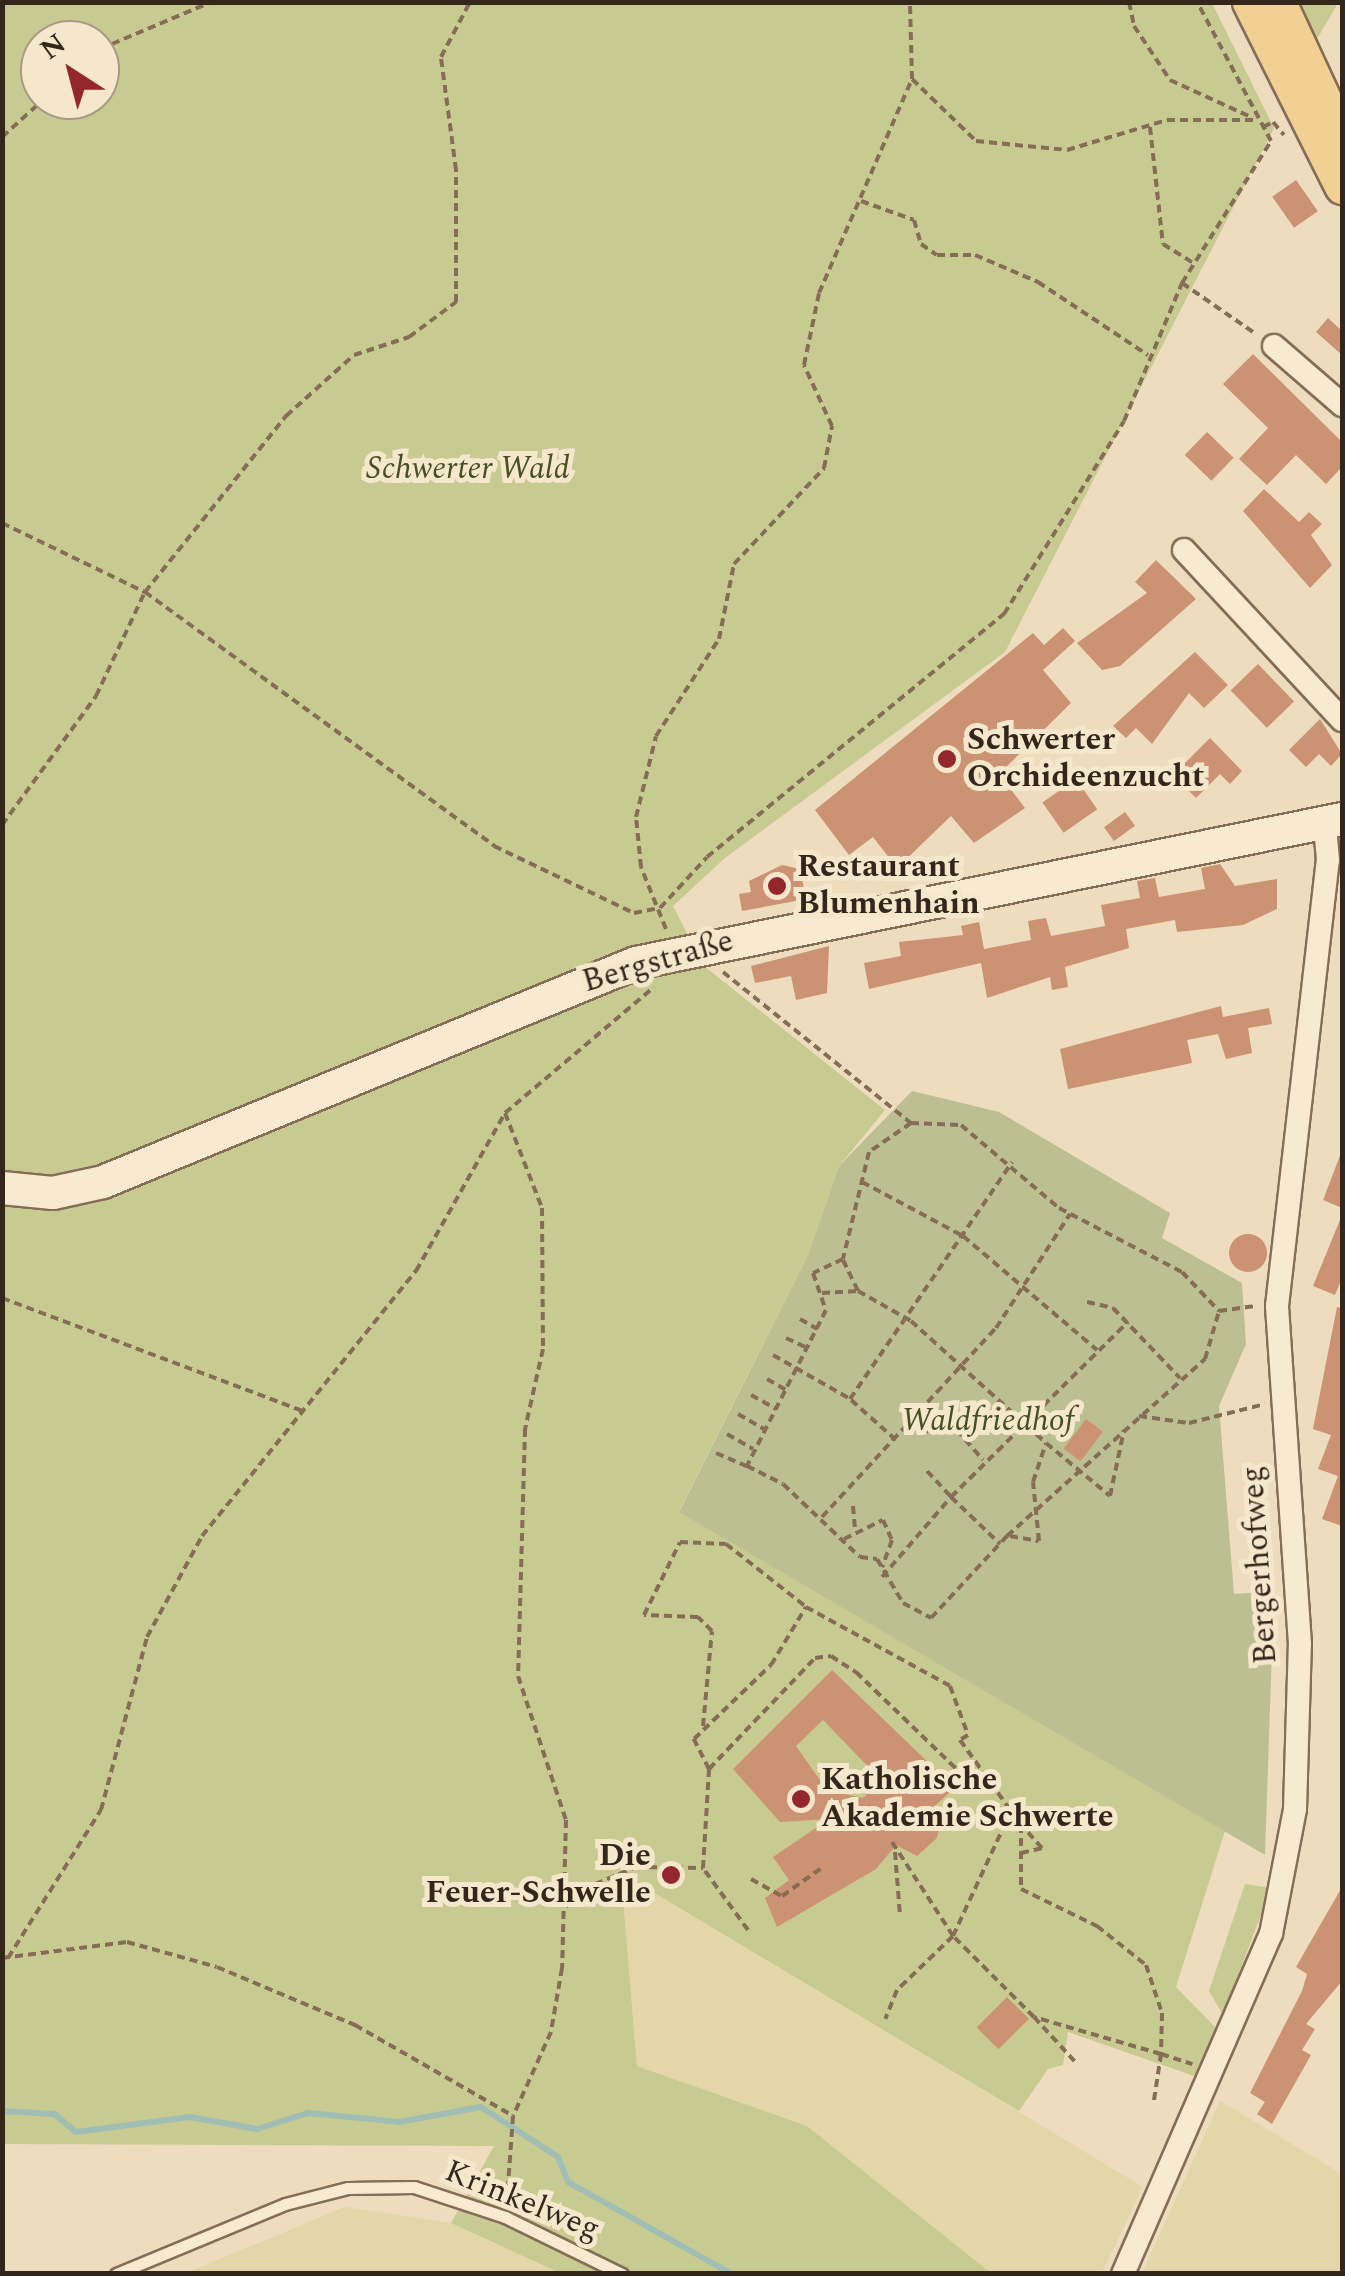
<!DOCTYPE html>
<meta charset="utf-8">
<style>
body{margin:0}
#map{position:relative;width:1345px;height:2276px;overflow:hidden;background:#eddcbd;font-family:Spectral,serif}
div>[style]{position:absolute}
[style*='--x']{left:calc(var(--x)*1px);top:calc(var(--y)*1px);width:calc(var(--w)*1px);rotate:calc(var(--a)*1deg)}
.farmland>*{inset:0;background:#e3d7aa}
.green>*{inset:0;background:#c7cb91}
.cemetery>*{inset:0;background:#bcbf91}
.stream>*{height:6px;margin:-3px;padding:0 3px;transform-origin:3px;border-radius:3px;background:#a1beb4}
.building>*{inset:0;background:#cb9373;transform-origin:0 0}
.round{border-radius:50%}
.path>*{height:4px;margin-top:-2px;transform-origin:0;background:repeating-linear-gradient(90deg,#856d56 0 8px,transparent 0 13px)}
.roads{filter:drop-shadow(2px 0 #856d56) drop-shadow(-2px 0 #856d56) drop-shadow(0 2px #856d56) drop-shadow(0 -2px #856d56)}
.service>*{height:11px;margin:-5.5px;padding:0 5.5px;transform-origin:5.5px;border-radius:5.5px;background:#f8ead0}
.minor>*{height:22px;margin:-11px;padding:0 11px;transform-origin:11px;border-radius:11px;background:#f8ead0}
.secondary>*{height:32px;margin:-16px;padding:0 16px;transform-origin:16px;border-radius:16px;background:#f8ead0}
.primary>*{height:35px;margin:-17.5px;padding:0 17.5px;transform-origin:17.5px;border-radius:17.5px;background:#f2d093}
.dots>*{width:28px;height:28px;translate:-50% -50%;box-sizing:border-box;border:5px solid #f5e7cc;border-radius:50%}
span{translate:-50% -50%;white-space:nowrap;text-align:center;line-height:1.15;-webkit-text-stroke:10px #f5e7cc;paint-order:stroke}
.park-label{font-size:32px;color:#475022;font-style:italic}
.poi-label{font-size:32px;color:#34261b;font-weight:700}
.left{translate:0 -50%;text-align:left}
.right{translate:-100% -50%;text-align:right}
.street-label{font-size:32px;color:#34261b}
.frame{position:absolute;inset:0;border:5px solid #34261b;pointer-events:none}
.north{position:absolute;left:20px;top:20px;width:100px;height:100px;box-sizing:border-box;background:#f5e7cc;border:2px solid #a89a85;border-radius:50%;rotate:324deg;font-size:28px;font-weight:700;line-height:40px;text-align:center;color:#34261b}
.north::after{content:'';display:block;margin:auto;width:35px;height:45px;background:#93272d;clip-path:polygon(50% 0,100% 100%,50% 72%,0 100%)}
</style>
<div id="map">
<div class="farmland">
<i style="clip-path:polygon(621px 1871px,1143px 2187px,1102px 2273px,991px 2273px,807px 2126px,637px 2066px)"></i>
<i style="clip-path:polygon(1220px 2101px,1342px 2174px,1342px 2273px,1142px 2273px)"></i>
<i style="clip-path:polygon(345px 2207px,451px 2223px,560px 2273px,184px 2274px)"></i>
</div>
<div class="green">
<i style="clip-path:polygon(evenodd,3px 3px,1212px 3px,1274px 128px,1005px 652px,725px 858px,673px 906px,704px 966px,885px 1110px,839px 1166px,808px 1255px,679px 1511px,1225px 1831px,1176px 1987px,1217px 2029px,1197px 2077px,1068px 2032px,1063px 2065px,1048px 2069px,1019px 2111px,621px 1873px,637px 2066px,807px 2126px,991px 2273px,560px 2273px,451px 2223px,494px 2146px,3px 2144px,3px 3px,40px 40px,100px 40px,100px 100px,40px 100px,40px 40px)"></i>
<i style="clip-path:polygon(1300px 3px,1338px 3px,1317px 39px)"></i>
<i style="clip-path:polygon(1245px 1884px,1271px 1888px,1223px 2015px,1209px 1991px)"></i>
</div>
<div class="cemetery">
<i style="clip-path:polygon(912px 1091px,999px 1112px,1170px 1213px,1162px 1238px,1242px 1283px,1246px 1344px,1219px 1406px,1234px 1594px,1274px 1591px,1265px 1855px,679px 1512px,808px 1255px,839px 1166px)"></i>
</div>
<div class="stream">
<i style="--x:2;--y:2111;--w:52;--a:3.3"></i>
<i style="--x:54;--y:2114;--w:28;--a:39"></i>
<i style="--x:76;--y:2132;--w:115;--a:-7.5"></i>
<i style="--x:190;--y:2117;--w:68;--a:10.2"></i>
<i style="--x:257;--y:2129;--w:53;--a:-17.4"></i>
<i style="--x:308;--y:2113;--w:91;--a:5.6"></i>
<i style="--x:399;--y:2122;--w:83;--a:-10.4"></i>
<i style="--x:481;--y:2107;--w:92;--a:33"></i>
<i style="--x:558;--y:2157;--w:27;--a:68"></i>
<i style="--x:568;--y:2182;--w:188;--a:29.3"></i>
</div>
<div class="building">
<i style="left:1296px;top:180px;width:38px;height:29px;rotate:55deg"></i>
<i style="clip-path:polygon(1328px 318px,1342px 331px,1342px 355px,1316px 332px)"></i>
<i style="clip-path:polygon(1253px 354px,1342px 442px,1342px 467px,1326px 484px,1296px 455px,1267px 485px,1239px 459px,1268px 428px,1223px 384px)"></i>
<i style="left:1207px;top:432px;width:37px;height:32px;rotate:44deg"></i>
<i style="clip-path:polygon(1264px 489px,1299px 522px,1309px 512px,1322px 524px,1311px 535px,1332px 565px,1310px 588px,1243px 511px)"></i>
<i style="clip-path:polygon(1156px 560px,1196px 599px,1120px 666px,1102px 670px,1077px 643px,1147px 593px,1135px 582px)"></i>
<i style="clip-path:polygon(1063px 628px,1075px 641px,1043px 670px,1071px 703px,999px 774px,1025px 808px,974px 843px,951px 816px,897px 868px,873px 837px,849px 855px,815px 810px,1033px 633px,1044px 645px)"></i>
<i style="clip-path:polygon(1195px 652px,1228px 685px,1204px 708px,1189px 693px,1152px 744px,1136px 728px,1126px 738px,1113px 726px)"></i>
<i style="left:1258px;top:664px;width:52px;height:38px;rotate:46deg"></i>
<i style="clip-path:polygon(1320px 719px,1342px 754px,1331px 766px,1319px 754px,1306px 767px,1289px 750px)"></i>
<i style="clip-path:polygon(1210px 738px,1242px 771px,1230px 784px,1220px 774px,1196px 798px,1173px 775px)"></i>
<i style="left:1076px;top:779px;width:37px;height:41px;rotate:55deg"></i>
<i style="left:1125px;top:812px;width:17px;height:26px;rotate:54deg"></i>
<i style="clip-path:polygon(1220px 864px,1235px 886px,1277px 879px,1277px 909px,1243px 925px,1177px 932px,1175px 920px,1126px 929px,1129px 948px,1065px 967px,1068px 987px,1052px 990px,1050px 977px,987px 998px,981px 963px,869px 989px,864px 963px,901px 956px,899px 942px,963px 935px,961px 926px,979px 922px,984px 949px,1031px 940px,1028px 921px,1046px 918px,1051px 936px,1105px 926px,1101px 905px,1140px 898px,1137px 881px,1155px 878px,1159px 897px,1205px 889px,1201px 868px)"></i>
<i style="clip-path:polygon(782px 865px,800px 869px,806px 899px,742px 911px,739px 894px,751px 892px,749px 881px)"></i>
<i style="clip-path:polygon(829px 946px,827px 993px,796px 1000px,791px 976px,755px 983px,751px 966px)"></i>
<i style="clip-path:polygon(1221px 1006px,1223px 1017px,1269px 1008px,1272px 1024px,1248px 1028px,1252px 1053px,1226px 1059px,1218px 1034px,1187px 1040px,1192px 1063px,1068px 1089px,1060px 1049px)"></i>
<i style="clip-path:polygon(1341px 1153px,1342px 1153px,1342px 1208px,1323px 1200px)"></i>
<i style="clip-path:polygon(1342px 1215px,1342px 1278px,1335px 1295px,1313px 1286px)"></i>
<i class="round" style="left:1229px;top:1234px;width:38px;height:38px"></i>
<i style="clip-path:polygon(1337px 1307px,1342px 1308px,1342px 1526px,1322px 1519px,1338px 1476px,1318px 1469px,1331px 1435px,1313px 1429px)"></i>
<i style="left:1086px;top:1419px;width:21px;height:37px;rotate:37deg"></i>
<i style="clip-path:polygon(evenodd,832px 1670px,955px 1788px,932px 1808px,942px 1814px,937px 1838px,917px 1856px,896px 1845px,876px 1869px,777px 1927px,765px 1898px,789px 1880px,773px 1857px,829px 1819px,780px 1822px,733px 1769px,832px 1670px,823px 1720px,881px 1780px,863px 1798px,827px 1790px,796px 1746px,823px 1720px)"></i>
<i style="clip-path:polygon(1342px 1887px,1342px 1981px,1306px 2024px,1315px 2029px,1302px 2050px,1311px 2055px,1272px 2124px,1257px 2114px,1265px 2102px,1250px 2093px,1302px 1991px,1307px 1974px,1296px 1967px)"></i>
<i style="left:1007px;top:1997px;width:31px;height:43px;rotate:45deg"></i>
</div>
<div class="path">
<i style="--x:1129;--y:2;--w:25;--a:78"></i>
<i style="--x:1134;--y:26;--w:65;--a:56.3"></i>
<i style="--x:1170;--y:80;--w:91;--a:24.6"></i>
<i style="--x:100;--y:49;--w:121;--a:-22.9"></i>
<i style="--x:912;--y:79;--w:89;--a:44.1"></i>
<i style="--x:976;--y:141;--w:91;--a:5.6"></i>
<i style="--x:1067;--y:150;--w:104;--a:-16.7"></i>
<i style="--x:1167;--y:120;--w:89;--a:0"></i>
<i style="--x:1150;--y:127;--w:118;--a:83.7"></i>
<i style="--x:1163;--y:244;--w:36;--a:32"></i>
<i style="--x:1263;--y:127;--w:11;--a:-27"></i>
<i style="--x:1273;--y:122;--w:17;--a:50"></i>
<i style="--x:2;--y:137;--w:55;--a:-42.1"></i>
<i style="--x:861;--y:201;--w:56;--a:19.7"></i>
<i style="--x:914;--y:220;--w:25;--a:74"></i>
<i style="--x:921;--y:244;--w:19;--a:35"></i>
<i style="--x:937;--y:255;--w:38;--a:0"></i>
<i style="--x:975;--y:255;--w:69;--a:23.2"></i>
<i style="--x:1038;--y:282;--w:132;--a:33.6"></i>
<i style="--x:1182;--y:283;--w:90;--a:34.6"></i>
<i style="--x:2;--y:523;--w:159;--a:25.8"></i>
<i style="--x:145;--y:592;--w:432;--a:36"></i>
<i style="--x:494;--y:846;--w:155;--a:25.6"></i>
<i style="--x:634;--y:913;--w:26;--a:-11"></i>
<i style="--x:660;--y:908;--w:69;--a:-47.3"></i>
<i style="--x:707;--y:857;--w:384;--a:-39.3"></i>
<i style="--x:1004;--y:614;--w:227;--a:-58.1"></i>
<i style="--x:1124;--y:421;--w:150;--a:-67.2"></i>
<i style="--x:1182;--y:283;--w:168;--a:-57.9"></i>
<i style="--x:1271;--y:141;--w:157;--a:-118"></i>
<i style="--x:2;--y:825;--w:160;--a:-53.9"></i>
<i style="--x:96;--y:696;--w:115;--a:-64.8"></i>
<i style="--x:145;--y:592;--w:226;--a:-51.3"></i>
<i style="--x:286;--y:416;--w:91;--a:-41.9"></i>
<i style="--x:354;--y:355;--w:58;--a:-18.1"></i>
<i style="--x:409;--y:337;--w:59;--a:-36.7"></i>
<i style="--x:456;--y:302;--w:132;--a:-90"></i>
<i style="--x:456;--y:170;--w:114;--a:-97.6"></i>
<i style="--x:441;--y:57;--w:62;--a:-62.2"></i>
<i style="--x:666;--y:929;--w:67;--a:-112"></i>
<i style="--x:641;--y:867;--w:50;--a:-95.7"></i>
<i style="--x:636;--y:817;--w:83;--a:-76.1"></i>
<i style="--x:656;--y:736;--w:116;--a:-57"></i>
<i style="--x:719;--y:639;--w:76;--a:-78.7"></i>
<i style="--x:734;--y:564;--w:132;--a:-46.8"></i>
<i style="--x:824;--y:468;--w:43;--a:-79.2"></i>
<i style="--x:832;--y:426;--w:67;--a:-114.7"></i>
<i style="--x:804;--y:365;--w:74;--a:-78.2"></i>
<i style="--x:819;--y:293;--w:233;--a:-66.5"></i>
<i style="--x:912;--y:79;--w:77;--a:-91.5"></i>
<i style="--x:723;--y:972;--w:241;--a:38.8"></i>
<i style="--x:911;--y:1123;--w:50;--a:2.3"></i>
<i style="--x:961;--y:1125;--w:128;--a:40.3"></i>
<i style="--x:1059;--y:1208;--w:139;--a:27.5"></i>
<i style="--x:1182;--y:1272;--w:54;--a:46.5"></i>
<i style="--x:1219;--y:1311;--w:36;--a:-8"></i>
<i style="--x:505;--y:1113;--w:102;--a:68.7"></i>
<i style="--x:542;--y:1208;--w:141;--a:89.6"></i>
<i style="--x:543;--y:1349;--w:82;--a:102.7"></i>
<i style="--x:525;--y:1429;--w:247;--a:91.6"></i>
<i style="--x:518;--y:1676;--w:152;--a:71.6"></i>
<i style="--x:566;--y:1820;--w:148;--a:91.5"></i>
<i style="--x:562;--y:1968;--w:65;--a:99.8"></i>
<i style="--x:551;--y:2032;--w:92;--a:114.3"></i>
<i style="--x:513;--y:2116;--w:84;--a:94.1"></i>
<i style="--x:911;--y:1123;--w:51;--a:145.4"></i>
<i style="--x:869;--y:1152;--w:110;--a:103.7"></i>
<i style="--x:843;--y:1259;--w:33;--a:155"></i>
<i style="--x:813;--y:1273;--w:39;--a:71"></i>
<i style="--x:826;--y:1310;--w:175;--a:116.9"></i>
<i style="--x:747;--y:1466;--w:40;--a:26.6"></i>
<i style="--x:783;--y:1484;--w:106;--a:43.5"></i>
<i style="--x:860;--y:1557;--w:17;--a:7"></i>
<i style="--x:877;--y:1559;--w:51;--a:59.4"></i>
<i style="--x:903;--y:1603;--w:32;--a:28"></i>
<i style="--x:931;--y:1618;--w:112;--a:-47.2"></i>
<i style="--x:1007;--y:1536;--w:266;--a:-41.8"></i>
<i style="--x:1205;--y:1359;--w:50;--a:-73.7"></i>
<i style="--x:862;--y:1182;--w:115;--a:28.1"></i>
<i style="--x:963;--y:1236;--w:176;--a:40.4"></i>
<i style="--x:843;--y:1260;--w:34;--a:64"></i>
<i style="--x:822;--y:1293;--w:36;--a:-3"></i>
<i style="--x:858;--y:1291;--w:61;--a:29.5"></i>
<i style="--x:911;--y:1321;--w:182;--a:42.1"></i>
<i style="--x:2;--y:1298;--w:321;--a:20.6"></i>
<i style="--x:1087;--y:1302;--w:27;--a:13"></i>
<i style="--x:1113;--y:1308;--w:97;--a:46.3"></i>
<i style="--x:800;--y:1319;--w:20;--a:30"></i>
<i style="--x:786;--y:1338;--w:23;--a:25"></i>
<i style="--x:773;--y:1355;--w:89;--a:29.7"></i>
<i style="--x:767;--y:1379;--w:22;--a:30"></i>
<i style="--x:751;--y:1395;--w:29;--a:29"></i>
<i style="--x:738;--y:1414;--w:30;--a:30"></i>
<i style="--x:1139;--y:1416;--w:50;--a:8"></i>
<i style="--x:1189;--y:1423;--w:78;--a:-14"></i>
<i style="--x:914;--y:1420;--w:19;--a:39"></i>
<i style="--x:929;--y:1432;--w:22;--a:-32"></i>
<i style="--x:948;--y:1420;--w:53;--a:48.8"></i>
<i style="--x:727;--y:1434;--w:30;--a:30"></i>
<i style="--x:896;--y:1440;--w:62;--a:-138.3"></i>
<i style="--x:850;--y:1399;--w:287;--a:-55.6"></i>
<i style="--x:716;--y:1453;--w:34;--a:23"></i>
<i style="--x:927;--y:1471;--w:35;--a:47"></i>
<i style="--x:951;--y:1497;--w:249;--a:-44.7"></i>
<i style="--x:853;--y:1506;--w:22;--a:85"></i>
<i style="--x:822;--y:1517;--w:257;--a:-47.4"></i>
<i style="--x:996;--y:1328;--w:136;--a:-57"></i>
<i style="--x:1010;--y:1536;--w:29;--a:10"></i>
<i style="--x:1039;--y:1541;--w:59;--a:-95.8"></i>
<i style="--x:1033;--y:1482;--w:41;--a:-71.6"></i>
<i style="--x:1046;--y:1443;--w:83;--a:39.6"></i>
<i style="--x:1110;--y:1496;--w:67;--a:-78"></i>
<i style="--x:844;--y:1539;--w:43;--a:-26"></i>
<i style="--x:883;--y:1520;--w:22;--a:66"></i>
<i style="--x:892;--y:1540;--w:29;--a:110"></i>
<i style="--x:882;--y:1577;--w:106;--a:-49.2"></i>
<i style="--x:951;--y:1497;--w:68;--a:43.8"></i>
<i style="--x:703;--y:1726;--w:95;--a:-84.6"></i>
<i style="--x:712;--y:1631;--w:20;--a:-135"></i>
<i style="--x:698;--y:1617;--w:54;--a:-177.9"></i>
<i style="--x:644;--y:1615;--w:81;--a:-63.7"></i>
<i style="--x:680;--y:1542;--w:46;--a:2.5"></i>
<i style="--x:726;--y:1544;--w:100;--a:38.1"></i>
<i style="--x:709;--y:1769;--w:34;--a:-117"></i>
<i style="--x:694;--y:1739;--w:107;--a:-43.9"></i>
<i style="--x:771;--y:1665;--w:68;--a:-58.9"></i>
<i style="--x:806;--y:1607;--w:164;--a:28.7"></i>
<i style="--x:950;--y:1686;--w:52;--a:69.8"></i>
<i style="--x:968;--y:1735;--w:9;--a:148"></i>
<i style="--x:960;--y:1740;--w:105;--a:54.3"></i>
<i style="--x:1021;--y:1825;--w:64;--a:90"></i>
<i style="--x:1021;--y:1889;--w:85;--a:26"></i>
<i style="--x:1097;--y:1926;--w:63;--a:38.5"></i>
<i style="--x:1146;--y:1965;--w:51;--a:71.6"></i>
<i style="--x:1162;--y:2013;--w:41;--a:91.4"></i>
<i style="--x:1161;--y:2054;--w:132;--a:-163.8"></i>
<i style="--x:1034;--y:2017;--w:115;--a:-135"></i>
<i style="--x:953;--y:1936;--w:78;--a:136"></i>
<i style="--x:897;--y:1990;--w:31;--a:112"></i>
<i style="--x:892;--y:1842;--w:112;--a:57"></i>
<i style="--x:953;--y:1936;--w:138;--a:-65.1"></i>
<i style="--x:895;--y:1852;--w:64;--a:85.5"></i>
<i style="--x:1021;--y:1853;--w:22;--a:-13"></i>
<i style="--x:1042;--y:1848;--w:31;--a:-132"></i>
<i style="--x:751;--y:1879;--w:35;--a:29"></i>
<i style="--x:782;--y:1896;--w:47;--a:-35.4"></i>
<i style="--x:566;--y:1907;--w:25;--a:-47"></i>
<i style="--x:583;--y:1889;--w:57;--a:-22.5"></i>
<i style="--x:636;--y:1867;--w:67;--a:0.9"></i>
<i style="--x:748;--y:1930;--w:77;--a:-126"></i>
<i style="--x:703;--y:1868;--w:99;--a:-86.5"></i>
<i style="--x:709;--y:1769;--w:153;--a:-46.3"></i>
<i style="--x:815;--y:1658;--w:16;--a:-7"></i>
<i style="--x:831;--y:1656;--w:30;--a:33"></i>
<i style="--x:856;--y:1672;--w:167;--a:44"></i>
<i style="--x:976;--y:1788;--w:20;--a:9"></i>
<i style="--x:2;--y:1958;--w:126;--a:-7.3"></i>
<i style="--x:127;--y:1942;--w:93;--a:15.5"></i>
<i style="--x:217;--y:1967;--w:150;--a:22.8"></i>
<i style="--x:355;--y:2025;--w:182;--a:29.9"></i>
<i style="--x:8;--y:1958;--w:175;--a:-57.9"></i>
<i style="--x:101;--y:1810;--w:179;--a:-75.1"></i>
<i style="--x:147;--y:1637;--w:115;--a:-61.4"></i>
<i style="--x:202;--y:1536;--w:341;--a:-51.1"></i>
<i style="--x:416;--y:1271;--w:181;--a:-60.6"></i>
<i style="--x:505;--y:1113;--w:195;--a:-40.2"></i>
<i style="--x:1034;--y:2017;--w:64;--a:47.5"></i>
<i style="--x:1154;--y:2100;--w:47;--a:-81.3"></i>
<i style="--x:1161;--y:2054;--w:33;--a:18"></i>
</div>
<div class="roads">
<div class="service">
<i style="--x:116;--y:2274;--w:183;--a:-22.5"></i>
<i style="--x:285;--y:2204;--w:65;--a:-14.3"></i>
<i style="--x:348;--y:2188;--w:66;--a:-0.9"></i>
<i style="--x:414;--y:2187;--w:96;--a:18.2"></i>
<i style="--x:505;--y:2217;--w:130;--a:26"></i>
</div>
<div class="minor">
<i style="--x:1274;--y:346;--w:90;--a:40.9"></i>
<i style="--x:1184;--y:550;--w:232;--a:47.1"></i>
<i style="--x:1123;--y:2274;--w:371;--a:-66.5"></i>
<i style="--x:1271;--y:1934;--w:127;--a:-79.1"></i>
<i style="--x:1295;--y:1809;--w:165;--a:-88.3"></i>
<i style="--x:1300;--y:1644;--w:339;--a:-93.9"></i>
<i style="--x:1277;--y:1306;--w:449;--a:-83.5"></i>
<i style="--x:1328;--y:860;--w:37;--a:-95"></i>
</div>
<div class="secondary">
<i style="--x:2;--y:1188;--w:51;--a:5.6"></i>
<i style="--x:53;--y:1193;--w:51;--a:-12.4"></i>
<i style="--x:103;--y:1182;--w:576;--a:-22.34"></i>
<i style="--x:636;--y:963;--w:721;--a:-11.53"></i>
</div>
<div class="primary">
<i style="--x:1250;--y:2;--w:206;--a:63.4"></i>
<i style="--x:1278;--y:2;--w:152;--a:65.1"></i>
</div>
</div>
<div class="dots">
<i style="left:947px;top:759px;background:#93272d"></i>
<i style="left:777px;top:886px;background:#93272d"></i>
<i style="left:801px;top:1799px;background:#93272d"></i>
<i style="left:671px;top:1875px;background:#93272d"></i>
</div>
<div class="park-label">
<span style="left:468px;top:469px">Schwerter Wald</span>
<span style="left:988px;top:1421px">Waldfriedhof</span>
</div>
<div class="poi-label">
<span class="left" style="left:967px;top:759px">Schwerter<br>Orchideenzucht</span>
<span class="left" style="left:797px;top:886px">Restaurant<br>Blumenhain</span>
<span class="left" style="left:821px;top:1799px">Katholische<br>Akademie Schwerte</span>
<span class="right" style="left:651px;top:1875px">Die<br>Feuer-Schwelle</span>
</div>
<div class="street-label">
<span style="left:658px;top:962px;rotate:-16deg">Bergstraße</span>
<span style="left:1260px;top:1565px;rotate:-94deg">Bergerhofweg</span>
<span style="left:522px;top:2201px;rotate:22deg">Krinkelweg</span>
</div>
<div class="frame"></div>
<div class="north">N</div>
</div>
